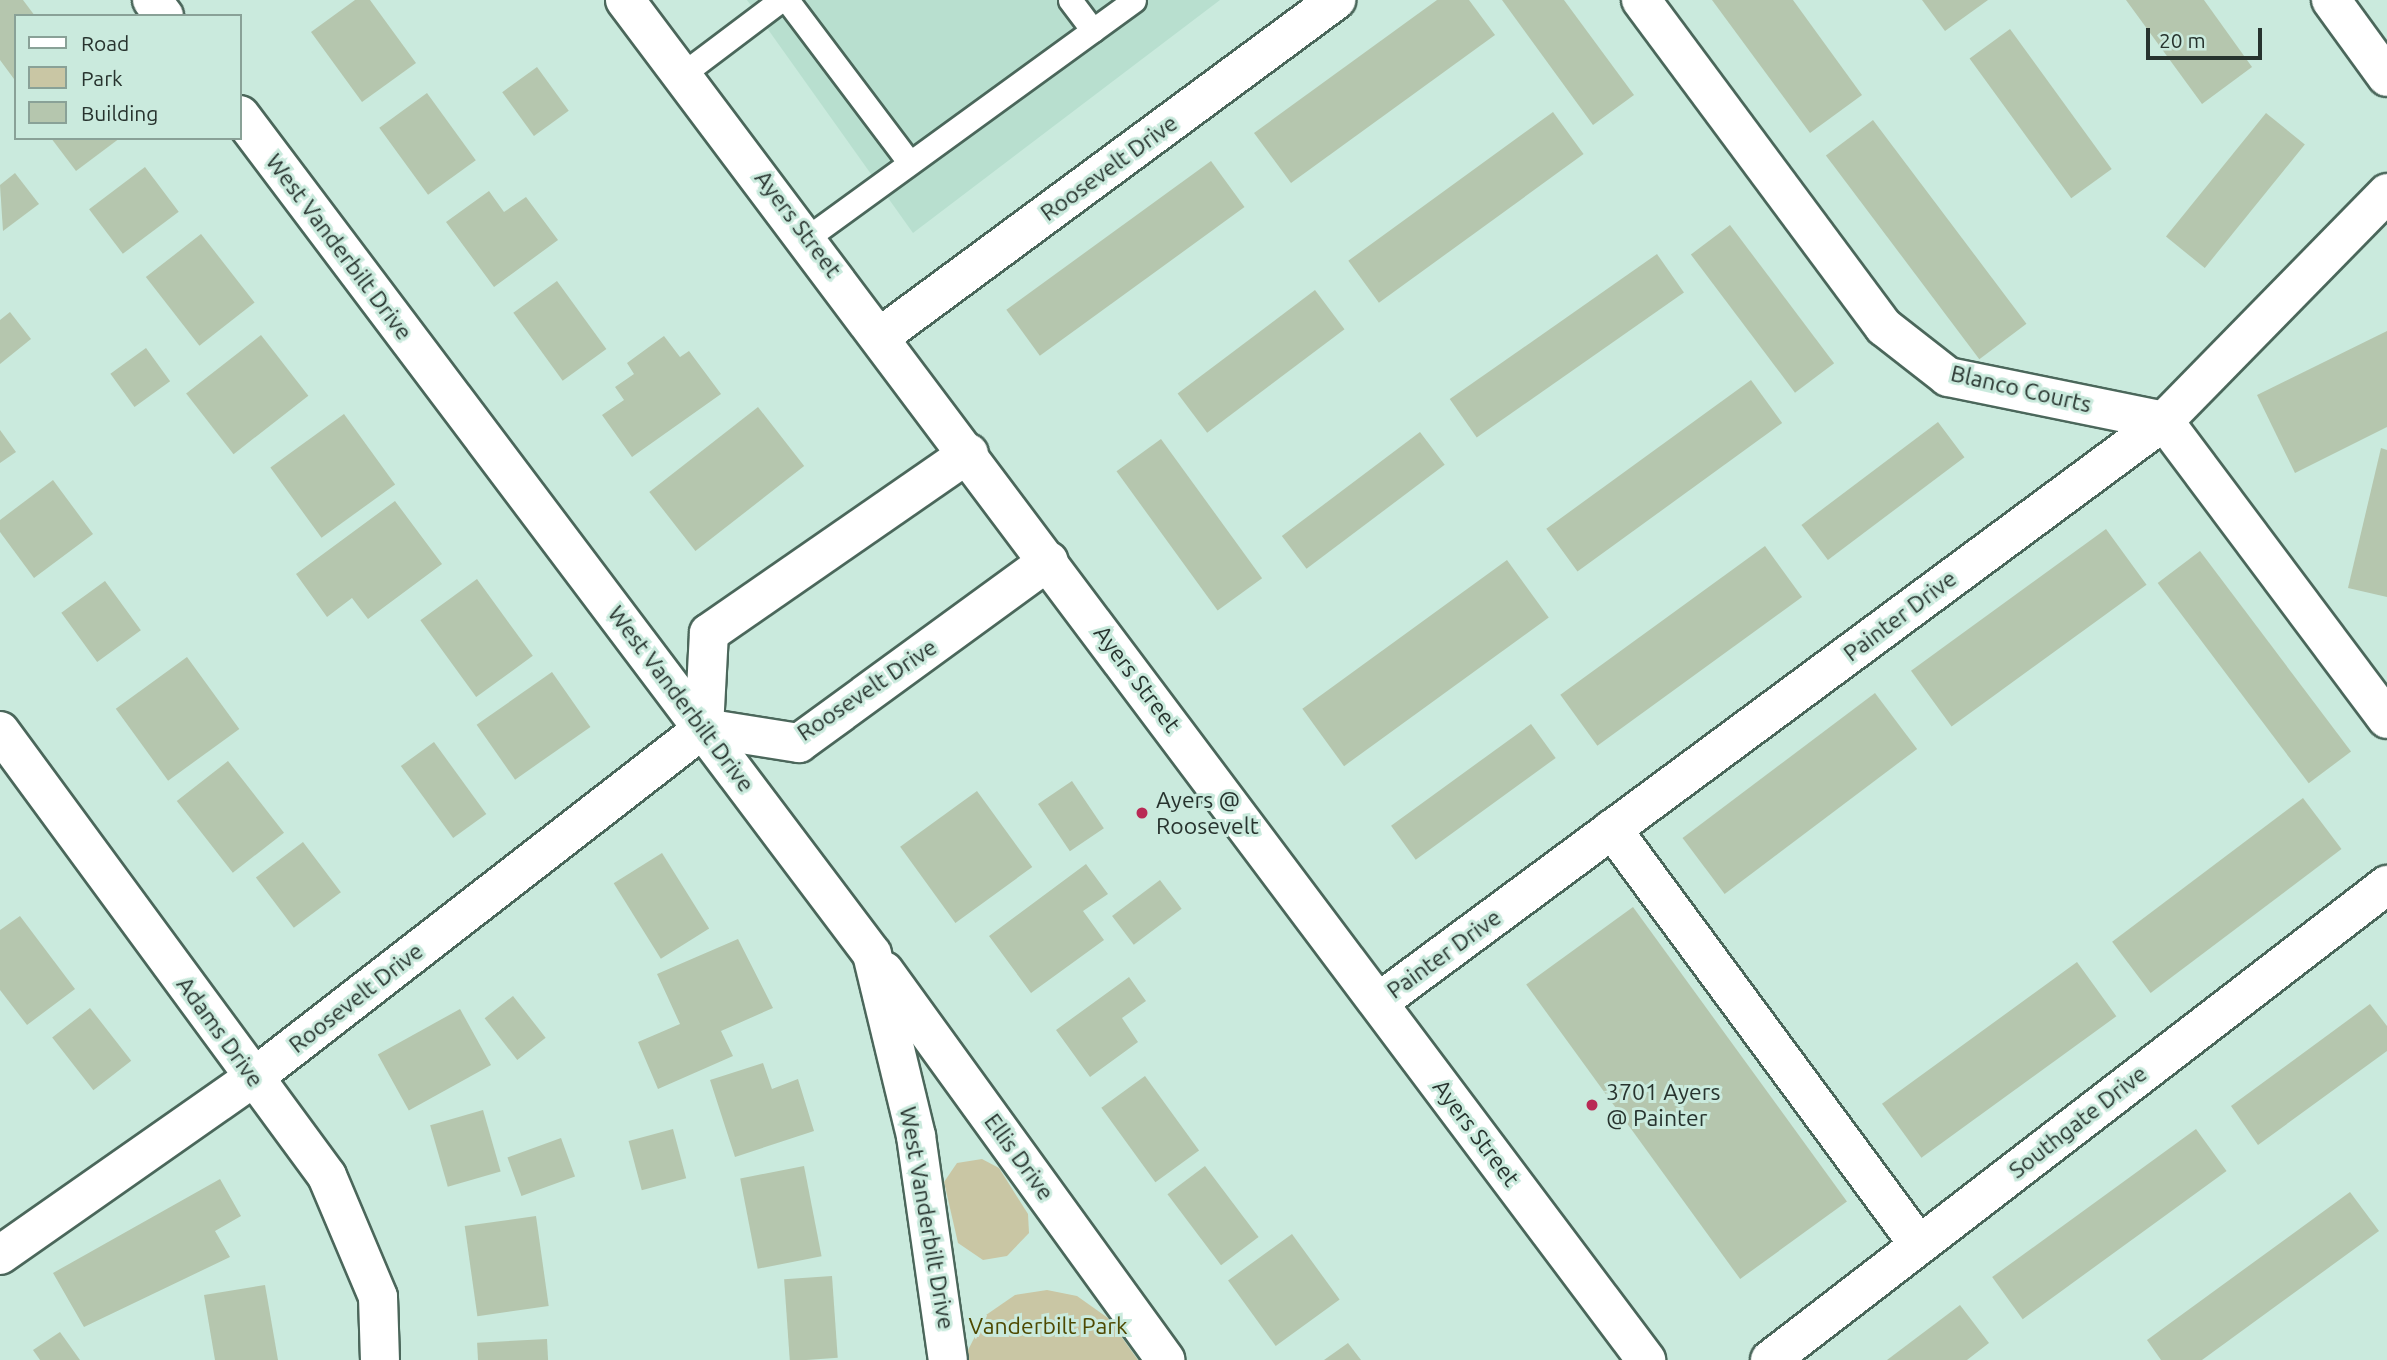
<!DOCTYPE html>
<style>
body{margin:0}
#map{position:relative;width:2387px;height:1360px;overflow:hidden;background:#caeadd;font-family:Ubuntu,sans-serif}
div>[style]{position:absolute}
[style*='--x']{left:calc(var(--x)*1px);top:calc(var(--y)*1px);width:calc(var(--w)*1px);rotate:calc(var(--a)*1deg)}
.built>*{inset:0;background:#b8dfcf}
.green>*{inset:0;background:#c9c6a4}
.building>*{inset:0;background:#b5c6ae;transform-origin:0 0}
.roads{filter:drop-shadow(2px 0 #4b675b) drop-shadow(-2px 0 #4b675b) drop-shadow(0 2px #4b675b) drop-shadow(0 -2px #4b675b)}
.lane>*{height:23px;margin:-11.5px;padding:0 11.5px;transform-origin:11.5px;border-radius:11.5px;background:#fff}
.street>*{height:38px;margin:-19px;padding:0 19px;transform-origin:19px;border-radius:19px;background:#fff}
.secondary>*{height:38px;margin:-19px;padding:0 19px;transform-origin:19px;border-radius:19px;background:#fff}
.dots>*{width:19px;height:19px;translate:-50% -50%;box-sizing:border-box;border:4px solid #caeadd;border-radius:50%}
span{translate:-50% -50%;white-space:nowrap;text-align:center;line-height:1.15;-webkit-text-stroke:6px #caeadd;paint-order:stroke}
.street-label{font-size:23px;color:#27332e}
.poi-label{font-size:23px;color:#27332e}
.left{translate:0 -50%;text-align:left}
.park-label{font-size:23px;color:#4e4801}
.legend{position:absolute;left:14px;top:14px;width:228px;height:126px;box-sizing:border-box;background:#caeadd;border:2px solid #89a197;margin:0;padding:9px 12px;list-style:none;font-size:21px;color:#27332e}
.legend li{display:flex;align-items:center;gap:14px;height:35px}
.legend b{width:35px;border:2px solid #89a197}
.scale{position:absolute;left:2146px;top:28px;width:116px;height:32px;box-sizing:border-box;border:4px solid #27332e;border-top:0;padding-left:9px;font-size:21px;line-height:24px;white-space:nowrap;color:#27332e;-webkit-text-stroke:5px #caeadd;paint-order:stroke}
</style>
<div id="map">
<div class="built">
<i style="clip-path:polygon(747px 0,1220px 0,913px 233px)"></i>
</div>
<div class="green">
<i style="clip-path:polygon(982px 1159px,999px 1168px,1028px 1214px,1029px 1233px,1007px 1256px,983px 1260px,958px 1243px,944px 1182px,957px 1163px)"></i>
<i style="clip-path:polygon(1047px 1290px,1077px 1296px,1108px 1318px,1138px 1360px,968px 1360px,967px 1352px,986px 1315px,1015px 1295px)"></i>
</div>
<div class="building">
<i style="clip-path:polygon(0 0,23px 0,35px 16px,16px 16px,14px 79px,0 60px)"></i>
<i style="clip-path:polygon(355px 0,370px 0,416px 63px,362px 102px,311px 32px)"></i>
<i style="clip-path:polygon(1437px 0,1469px 0,1495px 35px,1291px 183px,1254px 133px)"></i>
<i style="clip-path:polygon(1502px 0,1564px 0,1634px 95px,1593px 125px)"></i>
<i style="clip-path:polygon(1712px 0,1793px 0,1862px 95px,1810px 133px)"></i>
<i style="clip-path:polygon(1922px 0,1988px 0,1945px 31px)"></i>
<i style="clip-path:polygon(2126px 0,2204px 0,2252px 67px,2202px 104px)"></i>
<i style="left:2010px;top:29px;width:173px;height:50px;rotate:54deg"></i>
<i style="left:537px;top:67px;width:54px;height:43px;rotate:54deg"></i>
<i style="left:427px;top:93px;width:83px;height:59px;rotate:54deg"></i>
<i style="left:1553px;top:112px;width:52px;height:253px;rotate:54deg"></i>
<i style="left:2266px;top:113px;width:50px;height:159px;rotate:39deg"></i>
<i style="left:1873px;top:120px;width:255px;height:59px;rotate:53deg"></i>
<i style="clip-path:polygon(51px 138px,120px 138px,76px 171px)"></i>
<i style="left:1211px;top:161px;width:57px;height:253px;rotate:54deg"></i>
<i style="left:145px;top:167px;width:56px;height:70px;rotate:53deg"></i>
<i style="clip-path:polygon(15px 173px,39px 204px,3px 231px,0 185px)"></i>
<i style="clip-path:polygon(489px 191px,504px 212px,526px 197px,558px 240px,494px 287px,446px 222px)"></i>
<i style="left:1730px;top:225px;width:173px;height:49px;rotate:53deg"></i>
<i style="left:201px;top:234px;width:87px;height:70px;rotate:52deg"></i>
<i style="left:1657px;top:254px;width:47px;height:253px;rotate:55deg"></i>
<i style="left:557px;top:281px;width:84px;height:54px;rotate:54deg"></i>
<i style="left:1315px;top:290px;width:49px;height:172px;rotate:53deg"></i>
<i style="clip-path:polygon(10px 312px,31px 339px,0 364px,0 320px)"></i>
<i style="clip-path:polygon(2387px 331px,2387px 427px,2295px 473px,2257px 395px)"></i>
<i style="left:261px;top:335px;width:77px;height:95px;rotate:52deg"></i>
<i style="clip-path:polygon(664px 336px,680px 357px,689px 351px,721px 394px,632px 457px,602px 415px,624px 400px,615px 387px,634px 374px,627px 363px)"></i>
<i style="left:146px;top:348px;width:41px;height:44px;rotate:54deg"></i>
<i style="left:1751px;top:380px;width:53px;height:253px;rotate:54deg"></i>
<i style="left:758px;top:407px;width:75px;height:138px;rotate:52deg"></i>
<i style="left:344px;top:414px;width:87px;height:91px;rotate:54deg"></i>
<i style="left:1938px;top:422px;width:44px;height:171px;rotate:53deg"></i>
<i style="clip-path:polygon(0 430px,16px 452px,0 463px)"></i>
<i style="left:1420px;top:432px;width:41px;height:173px;rotate:53deg"></i>
<i style="left:1161px;top:439px;width:172px;height:55px;rotate:54deg"></i>
<i style="clip-path:polygon(2381px 448px,2387px 450px,2387px 597px,2348px 588px)"></i>
<i style="clip-path:polygon(53px 480px,93px 534px,34px 578px,0 532px,0 520px)"></i>
<i style="clip-path:polygon(395px 501px,442px 564px,368px 619px,352px 598px,327px 617px,296px 574px)"></i>
<i style="left:2106px;top:529px;width:69px;height:241px;rotate:54deg"></i>
<i style="left:1765px;top:546px;width:63px;height:253px;rotate:54deg"></i>
<i style="left:2200px;top:551px;width:251px;height:53px;rotate:53deg"></i>
<i style="left:1507px;top:560px;width:71px;height:253px;rotate:54deg"></i>
<i style="left:477px;top:579px;width:95px;height:70px;rotate:54deg"></i>
<i style="left:105px;top:581px;width:61px;height:54px;rotate:54deg"></i>
<i style="left:187px;top:657px;width:89px;height:88px;rotate:54deg"></i>
<i style="left:552px;top:672px;width:67px;height:92px;rotate:55deg"></i>
<i style="left:1875px;top:693px;width:70px;height:241px;rotate:53deg"></i>
<i style="left:1531px;top:724px;width:42px;height:173px;rotate:54deg"></i>
<i style="left:434px;top:742px;width:89px;height:41px;rotate:54deg"></i>
<i style="left:228px;top:761px;width:91px;height:65px;rotate:52deg"></i>
<i style="left:1072px;top:781px;width:57px;height:41px;rotate:56deg"></i>
<i style="left:977px;top:791px;width:94px;height:95px;rotate:54deg"></i>
<i style="left:2303px;top:798px;width:64px;height:239px;rotate:53deg"></i>
<i style="left:303px;top:842px;width:63px;height:59px;rotate:53deg"></i>
<i style="left:662px;top:853px;width:89px;height:57px;rotate:58deg"></i>
<i style="clip-path:polygon(1086px 864px,1108px 894px,1083px 911px,1104px 940px,1031px 993px,989px 936px)"></i>
<i style="left:1160px;top:880px;width:36px;height:60px;rotate:53deg"></i>
<i style="left:1633px;top:907px;width:364px;height:132px;rotate:54deg"></i>
<i style="clip-path:polygon(20px 916px,75px 989px,27px 1025px,0 990px,0 930px)"></i>
<i style="clip-path:polygon(738px 939px,773px 1008px,721px 1031px,733px 1056px,658px 1089px,638px 1042px,680px 1024px,657px 974px)"></i>
<i style="left:2077px;top:962px;width:67px;height:241px;rotate:54deg"></i>
<i style="clip-path:polygon(1129px 977px,1146px 1001px,1122px 1018px,1138px 1042px,1090px 1077px,1056px 1030px)"></i>
<i style="left:513px;top:996px;width:53px;height:36px;rotate:52deg"></i>
<i style="clip-path:polygon(2370px 1004px,2387px 1026px,2387px 1051px,2258px 1145px,2231px 1106px)"></i>
<i style="left:90px;top:1008px;width:67px;height:48px;rotate:52deg"></i>
<i style="left:460px;top:1009px;width:64px;height:94px;rotate:61deg"></i>
<i style="clip-path:polygon(763px 1063px,772px 1089px,798px 1079px,814px 1131px,735px 1157px,710px 1080px)"></i>
<i style="left:1145px;top:1076px;width:92px;height:54px;rotate:54deg"></i>
<i style="left:483px;top:1110px;width:64px;height:55px;rotate:74deg"></i>
<i style="left:673px;top:1129px;width:51px;height:46px;rotate:75deg"></i>
<i style="left:2196px;top:1129px;width:52px;height:252px;rotate:54deg"></i>
<i style="left:561px;top:1138px;width:41px;height:57px;rotate:70deg"></i>
<i style="left:804px;top:1166px;width:92px;height:65px;rotate:79deg"></i>
<i style="left:1205px;top:1166px;width:89px;height:47px;rotate:53deg"></i>
<i style="clip-path:polygon(220px 1179px,241px 1216px,215px 1231px,230px 1257px,84px 1327px,53px 1273px)"></i>
<i style="clip-path:polygon(2350px 1192px,2379px 1231px,2202px 1360px,2161px 1360px,2147px 1340px)"></i>
<i style="left:536px;top:1216px;width:91px;height:72px;rotate:82deg"></i>
<i style="left:1292px;top:1234px;width:81px;height:79px;rotate:54deg"></i>
<i style="left:832px;top:1276px;width:82px;height:48px;rotate:86deg"></i>
<i style="clip-path:polygon(265px 1285px,278px 1360px,215px 1360px,204px 1295px)"></i>
<i style="clip-path:polygon(1960px 1305px,1989px 1343px,1967px 1360px,1887px 1360px)"></i>
<i style="clip-path:polygon(60px 1332px,80px 1360px,40px 1360px,33px 1350px)"></i>
<i style="left:547px;top:1339px;width:21px;height:70px;rotate:87deg"></i>
<i style="clip-path:polygon(1348px 1343px,1361px 1360px,1324px 1360px)"></i>
</div>
<div class="roads">
<div class="lane">
<i style="--x:787;--y:0;--w:203;--a:53"></i>
<i style="--x:1070;--y:0;--w:38;--a:53"></i>
<i style="--x:684;--y:73;--w:121;--a:-37"></i>
<i style="--x:807;--y:238;--w:404;--a:-36"></i>
</div>
<div class="street">
<i style="--x:152;--y:0;--w:20;--a:53"></i>
<i style="--x:1641;--y:0;--w:407;--a:53.4"></i>
<i style="--x:1884;--y:327;--w:81;--a:38"></i>
<i style="--x:1948;--y:377;--w:220;--a:11.5"></i>
<i style="--x:2164;--y:421;--w:372;--a:53.2"></i>
<i style="--x:2331;--y:0;--w:95;--a:54"></i>
<i style="--x:240;--y:115;--w:1050;--a:53.01"></i>
<i style="--x:872;--y:954;--w:187;--a:76.4"></i>
<i style="--x:916;--y:1136;--w:226;--a:81.9"></i>
<i style="--x:881;--y:336;--w:566;--a:-36.44"></i>
<i style="--x:704;--y:728;--w:95;--a:-87"></i>
<i style="--x:709;--y:633;--w:316;--a:-34.7"></i>
<i style="--x:0;--y:731;--w:552;--a:53.69"></i>
<i style="--x:327;--y:1176;--w:131;--a:67.1"></i>
<i style="--x:378;--y:1297;--w:63;--a:88.2"></i>
<i style="--x:1612;--y:829;--w:517;--a:53.57"></i>
<i style="--x:884;--y:971;--w:480;--a:54.1"></i>
<i style="--x:1379;--y:1002;--w:977;--a:-36.51"></i>
<i style="--x:2164;--y:421;--w:319;--a:-45.6"></i>
<i style="--x:0;--y:1255;--w:309;--a:-35"></i>
<i style="--x:253;--y:1078;--w:571;--a:-37.81"></i>
<i style="--x:704;--y:728;--w:96;--a:9"></i>
<i style="--x:799;--y:743;--w:309;--a:-36.1"></i>
<i style="--x:1770;--y:1360;--w:779;--a:-37.59"></i>
</div>
<div class="secondary">
<i style="--x:625;--y:0;--w:1701;--a:53.1"></i>
</div>
</div>
<div class="dots">
<i style="left:1142px;top:813px;background:#b92a55"></i>
<i style="left:1592px;top:1105px;background:#b92a55"></i>
</div>
<div class="street-label">
<span style="left:1109px;top:168px;rotate:-36deg">Roosevelt Drive</span>
<span style="left:798px;top:224px;rotate:53deg">Ayers Street</span>
<span style="left:339px;top:247px;rotate:53deg">West Vanderbilt Drive</span>
<span style="left:2021px;top:389px;rotate:13deg">Blanco Courts</span>
<span style="left:1900px;top:616px;rotate:-37deg">Painter Drive</span>
<span style="left:1137px;top:679px;rotate:53deg">Ayers Street</span>
<span style="left:867px;top:690px;rotate:-34deg">Roosevelt Drive</span>
<span style="left:681px;top:699px;rotate:53deg">West Vanderbilt Drive</span>
<span style="left:1444px;top:954px;rotate:-36deg">Painter Drive</span>
<span style="left:356px;top:998px;rotate:-38deg">Roosevelt Drive</span>
<span style="left:220px;top:1032px;rotate:54deg">Adams Drive</span>
<span style="left:2078px;top:1122px;rotate:-38deg">Southgate Drive</span>
<span style="left:1476px;top:1133px;rotate:53deg">Ayers Street</span>
<span style="left:1019px;top:1157px;rotate:54deg">Ellis Drive</span>
<span style="left:927px;top:1218px;rotate:80deg">West Vanderbilt Drive</span>
</div>
<div class="poi-label">
<span class="left" style="left:1156px;top:813px">Ayers @<br>Roosevelt</span>
<span class="left" style="left:1606px;top:1105px">3701 Ayers<br>@ Painter</span>
</div>
<div class="park-label">
<span style="left:1048px;top:1326px">Vanderbilt Park</span>
</div>
<ul class="legend">
<li><b style="height:9px;background:#fff"></b>Road</li>
<li><b style="height:19px;background:#c9c6a4"></b>Park</li>
<li><b style="height:19px;background:#b5c6ae"></b>Building</li>
</ul>
<div class="scale">20 m</div>
</div>
